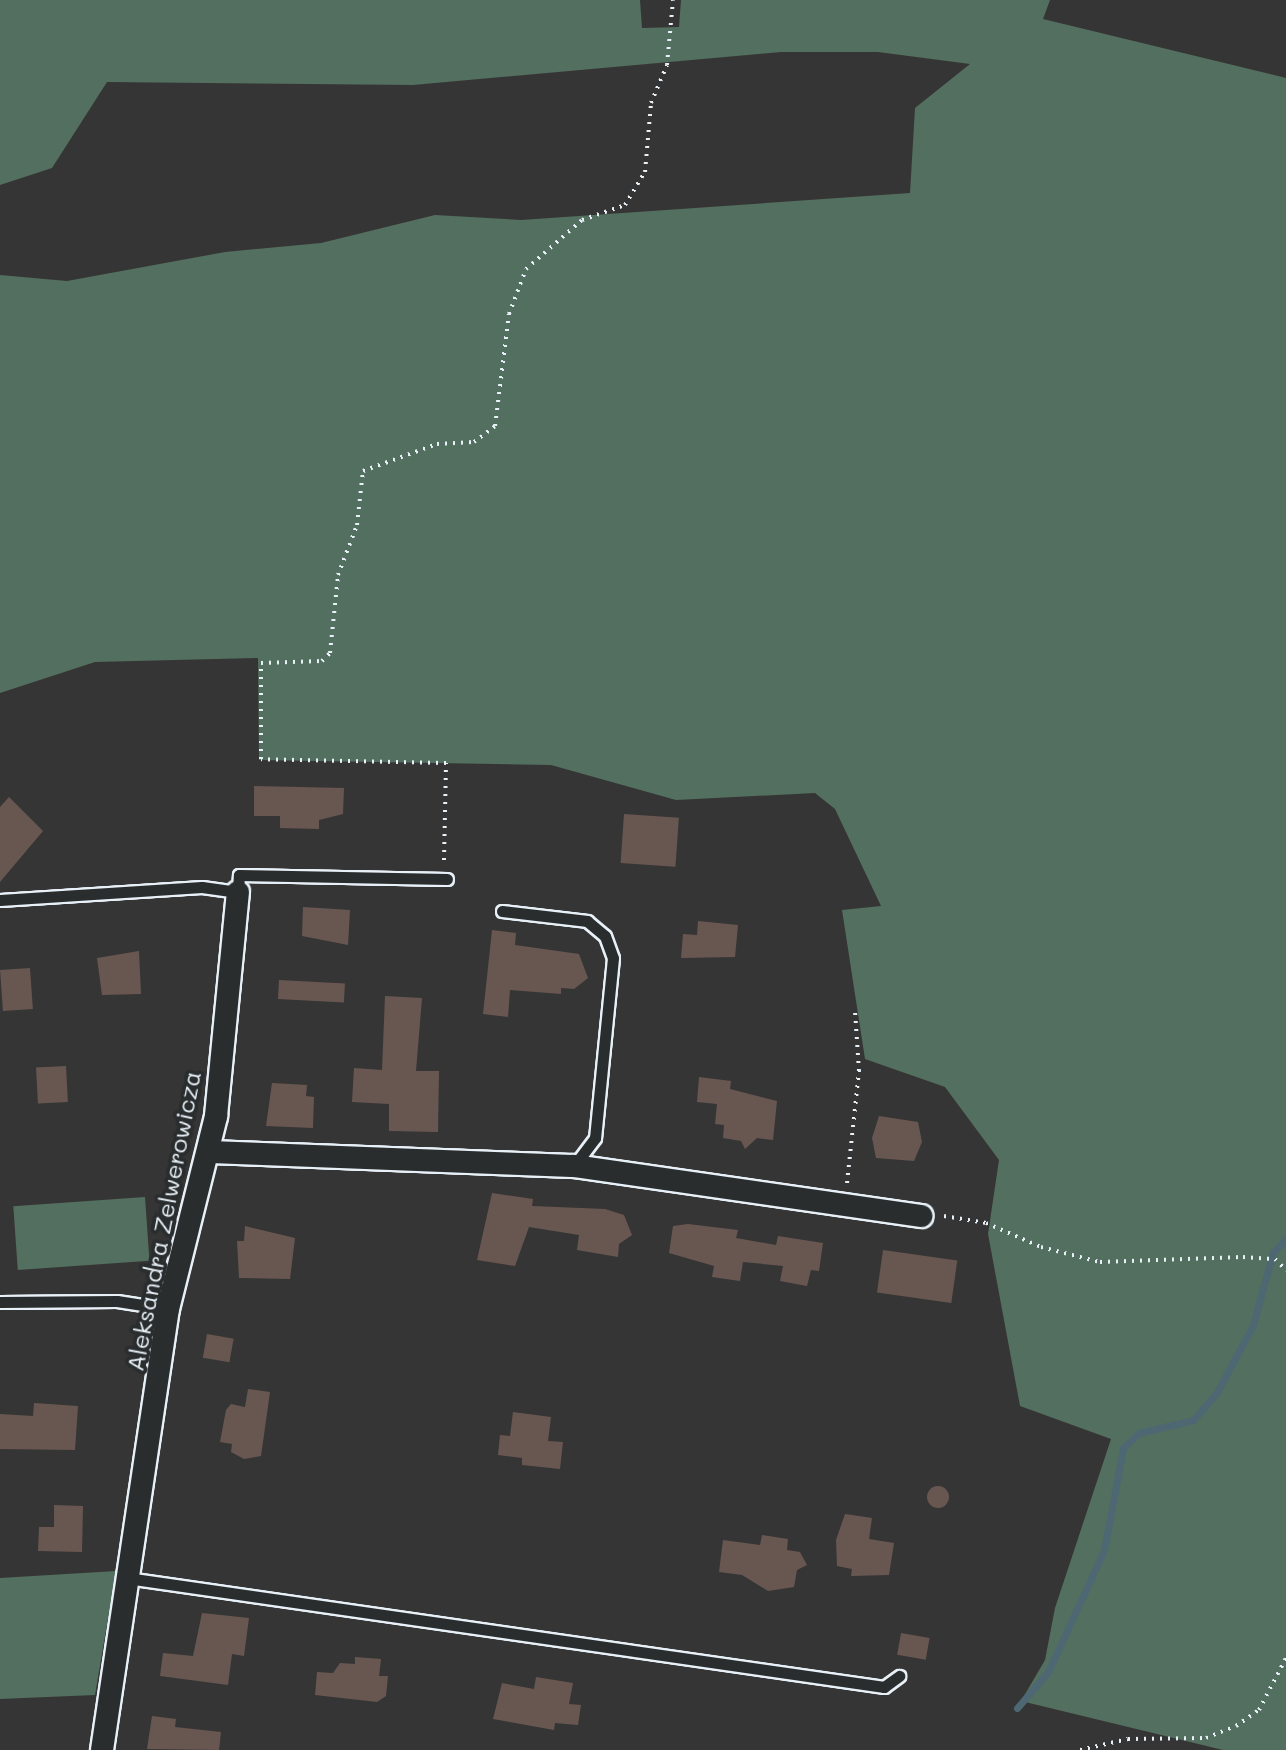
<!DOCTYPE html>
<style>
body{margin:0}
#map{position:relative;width:1286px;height:1750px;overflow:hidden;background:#363535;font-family:Mali,sans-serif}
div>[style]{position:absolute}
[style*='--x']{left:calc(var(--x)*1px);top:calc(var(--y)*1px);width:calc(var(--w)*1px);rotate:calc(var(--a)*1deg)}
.green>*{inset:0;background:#536f5f;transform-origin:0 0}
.stream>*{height:7px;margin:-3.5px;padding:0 3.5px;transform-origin:3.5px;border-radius:3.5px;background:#4d6872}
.building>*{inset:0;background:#685751;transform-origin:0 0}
.round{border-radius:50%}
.path>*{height:4px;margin-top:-2px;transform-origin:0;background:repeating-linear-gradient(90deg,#e8f1f8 0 2px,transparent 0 8px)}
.roads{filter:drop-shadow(2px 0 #e8f1f8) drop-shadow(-2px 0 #e8f1f8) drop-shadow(0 2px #e8f1f8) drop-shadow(0 -2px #e8f1f8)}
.lane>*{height:11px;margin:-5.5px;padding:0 5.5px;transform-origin:5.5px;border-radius:5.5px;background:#2a2d2e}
.street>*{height:22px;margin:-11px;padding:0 11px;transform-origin:11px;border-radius:11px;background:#2a2d2e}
span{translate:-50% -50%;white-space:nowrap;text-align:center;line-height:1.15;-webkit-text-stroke:8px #2a2d2e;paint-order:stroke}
.street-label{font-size:24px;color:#e8f1f8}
</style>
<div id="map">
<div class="green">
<i style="clip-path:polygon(0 0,640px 0,642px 28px,679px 27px,681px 0,1050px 0,1043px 19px,1286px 78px,1286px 1750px,1223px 1750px,1021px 1701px,1045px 1660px,1055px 1608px,1111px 1439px,1020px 1406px,988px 1234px,999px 1160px,945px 1087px,865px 1059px,842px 910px,881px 906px,835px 809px,815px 793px,676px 800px,551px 765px,259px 760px,258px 658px,95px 662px,0 693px,0 275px,67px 281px,225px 252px,321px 243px,435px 215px,521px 220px,910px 193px,915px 108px,970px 64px,878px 52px,781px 52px,413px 85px,107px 82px,52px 168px,0 185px)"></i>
<i style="left:145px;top:1197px;width:64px;height:132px;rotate:86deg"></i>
<i style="clip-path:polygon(116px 1571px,95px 1695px,0 1699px,0 1578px)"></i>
</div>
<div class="stream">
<i style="--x:1017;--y:1708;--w:48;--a:-49.3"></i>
<i style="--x:1048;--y:1672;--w:134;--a:-65.3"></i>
<i style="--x:1104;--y:1550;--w:104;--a:-79.4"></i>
<i style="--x:1123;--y:1448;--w:22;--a:-43"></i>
<i style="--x:1139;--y:1433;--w:56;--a:-13.5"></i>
<i style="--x:1193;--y:1420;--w:35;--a:-49"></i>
<i style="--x:1216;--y:1394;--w:78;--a:-61.8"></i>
<i style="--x:1253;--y:1325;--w:76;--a:-74.7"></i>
<i style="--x:1273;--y:1252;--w:18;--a:-45"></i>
</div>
<div class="building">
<i style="clip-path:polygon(254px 786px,344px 788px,343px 814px,319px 820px,319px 829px,280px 828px,280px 816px,254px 816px)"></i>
<i style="clip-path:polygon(9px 797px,43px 831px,0 882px,0 807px)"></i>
<i style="left:624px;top:814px;width:55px;height:49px;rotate:4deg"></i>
<i style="clip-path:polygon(303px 907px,350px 910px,348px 945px,302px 936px)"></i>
<i style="clip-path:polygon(698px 921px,738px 925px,735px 957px,681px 958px,683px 934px,697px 935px)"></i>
<i style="clip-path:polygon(492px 930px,516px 933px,515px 945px,579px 954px,588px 978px,574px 989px,561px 988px,561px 994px,510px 990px,508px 1017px,483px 1014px)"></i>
<i style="clip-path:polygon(139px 951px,141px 994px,102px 995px,97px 958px)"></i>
<i style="left:30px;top:968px;width:41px;height:30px;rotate:86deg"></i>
<i style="left:279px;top:980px;width:66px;height:19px;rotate:3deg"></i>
<i style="clip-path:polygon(385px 996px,422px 998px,416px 1071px,439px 1071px,438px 1132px,389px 1131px,389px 1104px,352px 1102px,354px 1068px,382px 1070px)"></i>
<i style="left:66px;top:1066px;width:36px;height:30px;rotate:87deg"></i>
<i style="clip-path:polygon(699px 1077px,731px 1081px,730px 1089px,777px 1101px,773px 1140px,757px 1138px,745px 1149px,741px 1141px,723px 1138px,724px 1125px,715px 1124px,717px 1104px,697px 1102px)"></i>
<i style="clip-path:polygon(272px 1083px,307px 1085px,306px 1096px,314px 1097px,313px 1128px,266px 1126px)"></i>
<i style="clip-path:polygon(879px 1116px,918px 1122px,922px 1142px,914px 1161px,876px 1158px,872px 1138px)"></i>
<i style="clip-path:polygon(492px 1193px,533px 1199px,532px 1206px,605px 1209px,624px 1215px,632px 1235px,619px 1244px,618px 1257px,577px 1250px,579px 1235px,529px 1227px,515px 1266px,477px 1260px)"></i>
<i style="clip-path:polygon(688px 1224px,738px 1230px,736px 1238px,776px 1245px,778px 1236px,823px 1243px,819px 1271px,811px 1270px,807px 1286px,780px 1281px,783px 1266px,743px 1262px,740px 1281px,712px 1277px,714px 1266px,669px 1253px,673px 1226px)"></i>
<i style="clip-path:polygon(245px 1226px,295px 1238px,290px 1279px,239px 1278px,237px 1241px,244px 1241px)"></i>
<i style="left:883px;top:1250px;width:75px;height:43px;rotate:8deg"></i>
<i style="left:207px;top:1334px;width:27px;height:24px;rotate:10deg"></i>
<i style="clip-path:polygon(248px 1389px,270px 1392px,261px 1456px,244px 1459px,231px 1452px,232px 1444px,220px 1442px,226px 1410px,231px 1404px,245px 1407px)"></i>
<i style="clip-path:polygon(34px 1403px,78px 1406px,75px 1450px,0 1449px,0 1414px,33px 1416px)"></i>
<i style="clip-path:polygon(513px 1412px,551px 1417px,548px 1441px,563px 1442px,560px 1469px,522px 1465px,522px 1458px,498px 1455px,500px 1435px,510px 1436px)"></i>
<i class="round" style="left:927px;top:1486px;width:22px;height:22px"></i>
<i style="clip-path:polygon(54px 1505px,83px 1506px,82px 1552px,38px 1551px,39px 1527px,54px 1527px)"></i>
<i style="clip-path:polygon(845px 1514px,872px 1518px,869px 1539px,894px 1543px,889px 1575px,851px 1576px,852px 1569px,837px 1566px,836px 1540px)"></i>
<i style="clip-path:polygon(762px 1535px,788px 1539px,787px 1550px,800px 1552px,807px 1565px,797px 1570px,794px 1587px,768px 1591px,742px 1575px,719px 1572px,723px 1540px,760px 1545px)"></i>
<i style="clip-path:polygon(202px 1613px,249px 1618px,244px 1656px,232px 1654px,228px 1685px,160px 1676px,163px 1653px,193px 1656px)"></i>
<i style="left:901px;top:1633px;width:29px;height:22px;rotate:10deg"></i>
<i style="clip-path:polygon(355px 1657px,381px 1659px,379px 1676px,388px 1676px,386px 1696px,377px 1702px,315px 1695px,317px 1672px,333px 1673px,340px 1663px,355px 1664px)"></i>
<i style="clip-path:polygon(536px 1677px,573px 1683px,569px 1704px,581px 1705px,578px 1725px,555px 1723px,554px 1730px,493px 1719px,502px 1683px,534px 1689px)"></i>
<i style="clip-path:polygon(152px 1716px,176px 1719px,175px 1727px,221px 1732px,219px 1750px,147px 1749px)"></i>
</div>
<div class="path">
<i style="--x:444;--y:860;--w:97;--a:-88.8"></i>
<i style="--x:446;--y:763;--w:185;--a:-178.8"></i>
<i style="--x:261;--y:759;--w:96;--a:-90"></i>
<i style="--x:261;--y:663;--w:61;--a:-1.9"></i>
<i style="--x:322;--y:661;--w:11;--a:-45"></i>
<i style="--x:330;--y:653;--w:78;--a:-84.1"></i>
<i style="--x:338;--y:575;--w:53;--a:-69.2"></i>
<i style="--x:357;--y:525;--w:54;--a:-83.7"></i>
<i style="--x:363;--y:471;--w:79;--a:-20"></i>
<i style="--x:437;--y:444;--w:37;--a:-3"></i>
<i style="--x:474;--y:442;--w:26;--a:-37"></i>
<i style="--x:495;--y:426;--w:113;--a:-82.9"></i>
<i style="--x:509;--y:314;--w:48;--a:-69.3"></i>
<i style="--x:526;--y:269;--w:74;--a:-41.2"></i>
<i style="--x:582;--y:220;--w:46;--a:-19.2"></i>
<i style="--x:625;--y:205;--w:39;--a:-59"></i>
<i style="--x:645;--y:172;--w:69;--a:-85"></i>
<i style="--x:651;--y:103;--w:41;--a:-67.2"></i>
<i style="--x:667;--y:65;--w:65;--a:-84.7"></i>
<i style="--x:847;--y:1183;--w:113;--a:-83.9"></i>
<i style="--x:859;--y:1071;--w:61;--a:-93.8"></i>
<i style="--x:944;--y:1216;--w:43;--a:9.5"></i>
<i style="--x:986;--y:1223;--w:60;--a:23.6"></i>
<i style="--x:1041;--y:1247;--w:61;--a:14.3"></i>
<i style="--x:1100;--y:1262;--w:143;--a:-2"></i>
<i style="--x:1243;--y:1257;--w:32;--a:4"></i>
<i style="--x:1275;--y:1259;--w:16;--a:45"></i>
<i style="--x:1080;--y:1750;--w:49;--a:-12.9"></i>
<i style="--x:1128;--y:1739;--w:78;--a:-0.7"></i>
<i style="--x:1206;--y:1738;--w:32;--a:-22"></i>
<i style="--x:1236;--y:1726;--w:28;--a:-35"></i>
<i style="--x:1259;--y:1710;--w:59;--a:-62.6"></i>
</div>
<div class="roads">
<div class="lane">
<i style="--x:0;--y:900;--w:202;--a:-3.7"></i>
<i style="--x:202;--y:887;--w:36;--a:8"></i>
<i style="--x:238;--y:892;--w:17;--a:-87"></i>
<i style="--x:239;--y:875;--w:208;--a:1.1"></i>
<i style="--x:502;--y:911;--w:86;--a:6.7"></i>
<i style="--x:587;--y:921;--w:23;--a:40"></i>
<i style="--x:605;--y:936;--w:23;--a:70"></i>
<i style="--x:613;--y:958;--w:181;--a:95.7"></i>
<i style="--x:595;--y:1138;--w:35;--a:127"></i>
<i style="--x:0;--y:1302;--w:117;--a:-0.5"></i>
<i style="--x:117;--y:1301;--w:52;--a:8.9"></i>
<i style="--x:127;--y:1578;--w:765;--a:8.19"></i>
<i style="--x:884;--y:1687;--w:19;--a:-36"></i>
</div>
<div class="street">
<i style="--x:209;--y:1152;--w:365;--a:2.2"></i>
<i style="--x:574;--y:1166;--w:351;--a:8.2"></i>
<i style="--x:102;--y:1750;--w:446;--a:-81.5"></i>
<i style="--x:168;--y:1309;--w:199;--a:-76"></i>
<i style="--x:216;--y:1116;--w:225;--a:-84.4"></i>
</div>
</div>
<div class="street-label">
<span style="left:163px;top:1221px;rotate:-79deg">Aleksandra Zelwerowicza</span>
</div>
</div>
